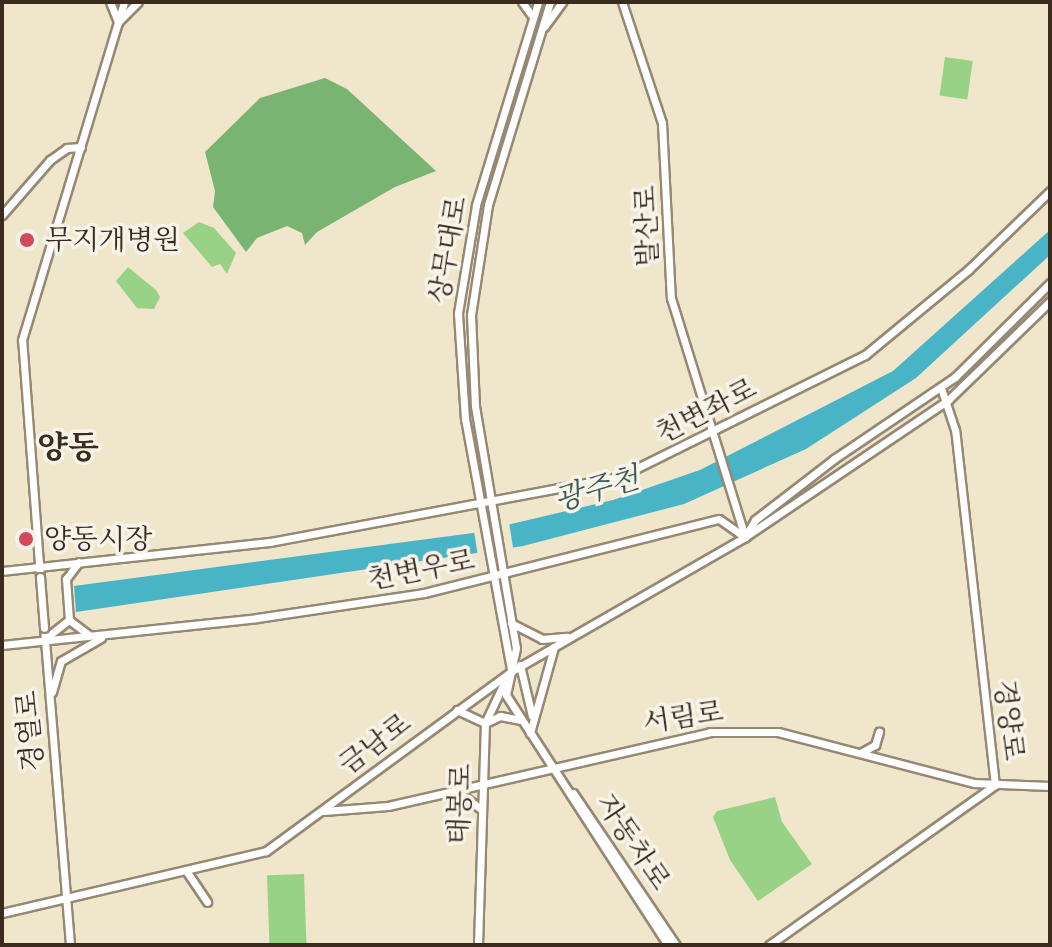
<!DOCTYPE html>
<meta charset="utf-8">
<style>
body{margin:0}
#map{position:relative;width:1052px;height:947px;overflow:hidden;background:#efe6cb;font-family:"IM FELL French Canon","Noto Serif KR",serif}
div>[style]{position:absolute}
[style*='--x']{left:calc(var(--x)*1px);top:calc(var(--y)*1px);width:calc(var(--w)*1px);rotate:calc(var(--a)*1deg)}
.green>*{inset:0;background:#98d286;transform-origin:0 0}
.forest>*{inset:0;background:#7ab473}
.water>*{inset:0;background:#48b4c5}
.pier>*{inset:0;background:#efe6cb;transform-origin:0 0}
.roads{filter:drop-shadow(2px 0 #958874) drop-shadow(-2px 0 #958874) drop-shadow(0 2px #958874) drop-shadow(0 -2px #958874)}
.tertiary>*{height:7px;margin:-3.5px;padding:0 3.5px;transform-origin:3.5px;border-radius:3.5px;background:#fff}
.bridges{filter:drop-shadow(2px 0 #958874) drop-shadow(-2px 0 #958874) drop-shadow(0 2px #958874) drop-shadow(0 -2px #958874)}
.tertiary-bridge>*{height:7px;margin:-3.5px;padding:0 3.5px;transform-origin:3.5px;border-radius:3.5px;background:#fff}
.dots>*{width:22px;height:22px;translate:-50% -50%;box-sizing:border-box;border:4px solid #f7f3e8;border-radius:50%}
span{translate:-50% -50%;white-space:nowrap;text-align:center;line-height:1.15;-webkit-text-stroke:7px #f7f3e8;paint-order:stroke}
.street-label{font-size:28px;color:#3b2a1e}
.poi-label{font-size:28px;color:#3b2a1e}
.left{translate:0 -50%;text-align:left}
.water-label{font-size:30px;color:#405a58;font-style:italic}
.quarter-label{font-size:32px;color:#3b2a1e;font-weight:700}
.frame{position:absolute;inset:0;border:4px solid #3b2a1e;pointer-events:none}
</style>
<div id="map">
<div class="green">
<i style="left:945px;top:57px;width:28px;height:39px;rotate:8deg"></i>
<i style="clip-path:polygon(199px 222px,214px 228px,236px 253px,227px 274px,220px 264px,212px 267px,183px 233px)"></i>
<i style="clip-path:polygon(128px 267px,156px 290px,160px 297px,154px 309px,137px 308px,116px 281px)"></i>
<i style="clip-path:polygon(775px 797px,782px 822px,812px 864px,758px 901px,730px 860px,713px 817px,717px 811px)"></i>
<i style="left:304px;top:874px;width:71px;height:37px;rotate:88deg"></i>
</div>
<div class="forest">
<i style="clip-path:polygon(325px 78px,347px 89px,436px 171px,395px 187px,317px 232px,305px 245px,302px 233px,287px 226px,257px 238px,246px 252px,213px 207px,215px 191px,205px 152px,260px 98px)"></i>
</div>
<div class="water">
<i style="clip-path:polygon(1050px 230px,1050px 255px,916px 378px,806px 449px,684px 504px,523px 546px,76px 612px,74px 586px,473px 533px,613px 500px,700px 470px,893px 371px)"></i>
</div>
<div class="pier">
<i style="left:509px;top:522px;width:30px;height:36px;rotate:81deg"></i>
</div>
<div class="roads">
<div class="tertiary">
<i style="--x:110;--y:2;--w:22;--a:68"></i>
<i style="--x:522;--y:2;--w:17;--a:54"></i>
<i style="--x:550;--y:2;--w:212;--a:107"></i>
<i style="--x:488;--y:205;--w:111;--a:98.8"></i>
<i style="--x:471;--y:315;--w:91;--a:87.5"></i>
<i style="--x:475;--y:406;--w:245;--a:80.4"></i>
<i style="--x:516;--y:648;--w:48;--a:102"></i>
<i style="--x:506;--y:695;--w:298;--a:57.1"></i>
<i style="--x:622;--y:2;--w:127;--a:71.7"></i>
<i style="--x:662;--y:123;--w:175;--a:87.1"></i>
<i style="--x:671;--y:298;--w:247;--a:72.8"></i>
<i style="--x:120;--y:20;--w:25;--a:-45"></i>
<i style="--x:544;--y:27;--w:31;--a:-54"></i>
<i style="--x:2;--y:215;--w:73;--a:-48.9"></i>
<i style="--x:50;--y:160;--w:21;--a:-35"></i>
<i style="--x:67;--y:148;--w:14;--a:-4"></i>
<i style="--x:746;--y:535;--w:17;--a:-59"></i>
<i style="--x:755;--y:520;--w:100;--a:-37.7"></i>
<i style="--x:834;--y:459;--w:146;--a:-34.1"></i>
<i style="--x:955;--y:377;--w:134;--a:-44.7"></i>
<i style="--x:2;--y:571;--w:270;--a:-6.2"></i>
<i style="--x:270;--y:542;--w:357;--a:-10.6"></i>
<i style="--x:621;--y:476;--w:272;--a:-26.4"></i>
<i style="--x:865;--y:355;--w:134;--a:-39.5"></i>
<i style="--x:968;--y:270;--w:114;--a:-43.9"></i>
<i style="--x:40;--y:577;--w:238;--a:-94.3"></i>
<i style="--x:22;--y:340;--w:353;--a:-73.2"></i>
<i style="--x:69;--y:620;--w:25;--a:37"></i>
<i style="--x:511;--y:623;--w:35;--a:27"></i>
<i style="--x:542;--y:639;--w:25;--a:-5"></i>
<i style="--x:44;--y:628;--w:318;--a:85.3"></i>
<i style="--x:47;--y:637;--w:28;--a:-38"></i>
<i style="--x:69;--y:620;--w:41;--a:-94.2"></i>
<i style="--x:66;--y:579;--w:21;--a:-53"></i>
<i style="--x:2;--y:645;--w:256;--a:-6"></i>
<i style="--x:257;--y:618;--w:169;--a:-8.5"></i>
<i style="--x:424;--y:593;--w:304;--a:-14.1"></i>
<i style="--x:719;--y:519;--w:32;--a:35"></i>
<i style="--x:520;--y:665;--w:52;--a:76.8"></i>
<i style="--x:511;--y:669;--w:254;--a:-100.4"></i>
<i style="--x:465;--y:419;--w:106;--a:-93.8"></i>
<i style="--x:458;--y:313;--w:109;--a:-80.5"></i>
<i style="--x:476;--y:205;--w:212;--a:-73"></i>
<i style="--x:52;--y:692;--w:32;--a:-74"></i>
<i style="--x:61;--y:661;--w:46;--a:-29.9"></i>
<i style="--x:457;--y:710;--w:31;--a:25"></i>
<i style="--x:485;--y:723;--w:17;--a:-25"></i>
<i style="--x:500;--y:716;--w:21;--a:11"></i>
<i style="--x:530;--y:733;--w:89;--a:-74.4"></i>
<i style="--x:862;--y:752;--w:15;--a:-28"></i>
<i style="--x:875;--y:745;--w:14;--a:-73"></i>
<i style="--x:455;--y:790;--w:32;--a:36"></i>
<i style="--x:573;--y:793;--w:184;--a:55.9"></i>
<i style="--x:324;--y:811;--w:64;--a:-4.5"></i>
<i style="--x:388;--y:806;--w:330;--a:-12.9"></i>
<i style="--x:710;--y:732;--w:68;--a:0"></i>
<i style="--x:778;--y:732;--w:203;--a:14.6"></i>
<i style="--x:974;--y:783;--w:76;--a:2.3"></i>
<i style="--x:187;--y:872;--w:36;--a:56"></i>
<i style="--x:2;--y:913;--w:271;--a:-13.2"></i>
<i style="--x:266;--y:851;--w:305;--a:-36.2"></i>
<i style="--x:512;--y:671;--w:269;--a:-29.9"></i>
<i style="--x:745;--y:537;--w:245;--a:-34"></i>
<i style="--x:948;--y:400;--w:142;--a:-44.1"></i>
<i style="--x:478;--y:945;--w:222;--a:-88.2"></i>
<i style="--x:485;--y:723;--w:44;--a:-64.6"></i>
<i style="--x:769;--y:945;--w:277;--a:-35.3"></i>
<i style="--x:995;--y:785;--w:357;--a:-96.4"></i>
<i style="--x:955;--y:430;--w:44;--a:-108.4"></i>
</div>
</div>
<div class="bridges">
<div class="tertiary-bridge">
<i style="--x:40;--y:577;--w:51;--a:85.5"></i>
</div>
</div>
<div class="dots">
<i style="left:27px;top:240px;background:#d1495b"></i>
<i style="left:26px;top:539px;background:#d1495b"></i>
</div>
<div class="street-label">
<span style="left:647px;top:226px;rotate:-92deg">발산로</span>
<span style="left:448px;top:250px;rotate:-80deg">상무대로</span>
<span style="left:706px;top:411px;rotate:-27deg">천변좌로</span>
<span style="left:421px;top:570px;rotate:-11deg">천변우로</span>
<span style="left:683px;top:717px;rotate:-8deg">서림로</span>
<span style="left:1009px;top:720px;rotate:83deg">경양로</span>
<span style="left:30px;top:731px;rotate:-95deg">경열로</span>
<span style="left:375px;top:744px;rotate:-37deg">금남로</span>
<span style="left:460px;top:804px;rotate:-88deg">태봉로</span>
<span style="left:633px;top:842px;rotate:56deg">자동차로</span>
</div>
<div class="poi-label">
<span class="left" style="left:45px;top:240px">무지개병원</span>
<span class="left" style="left:44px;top:539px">양동시장</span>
</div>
<div class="water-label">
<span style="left:597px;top:490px;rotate:-16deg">광주천</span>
</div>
<div class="quarter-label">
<span style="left:68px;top:448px">양동</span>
</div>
<div class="frame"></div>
</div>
